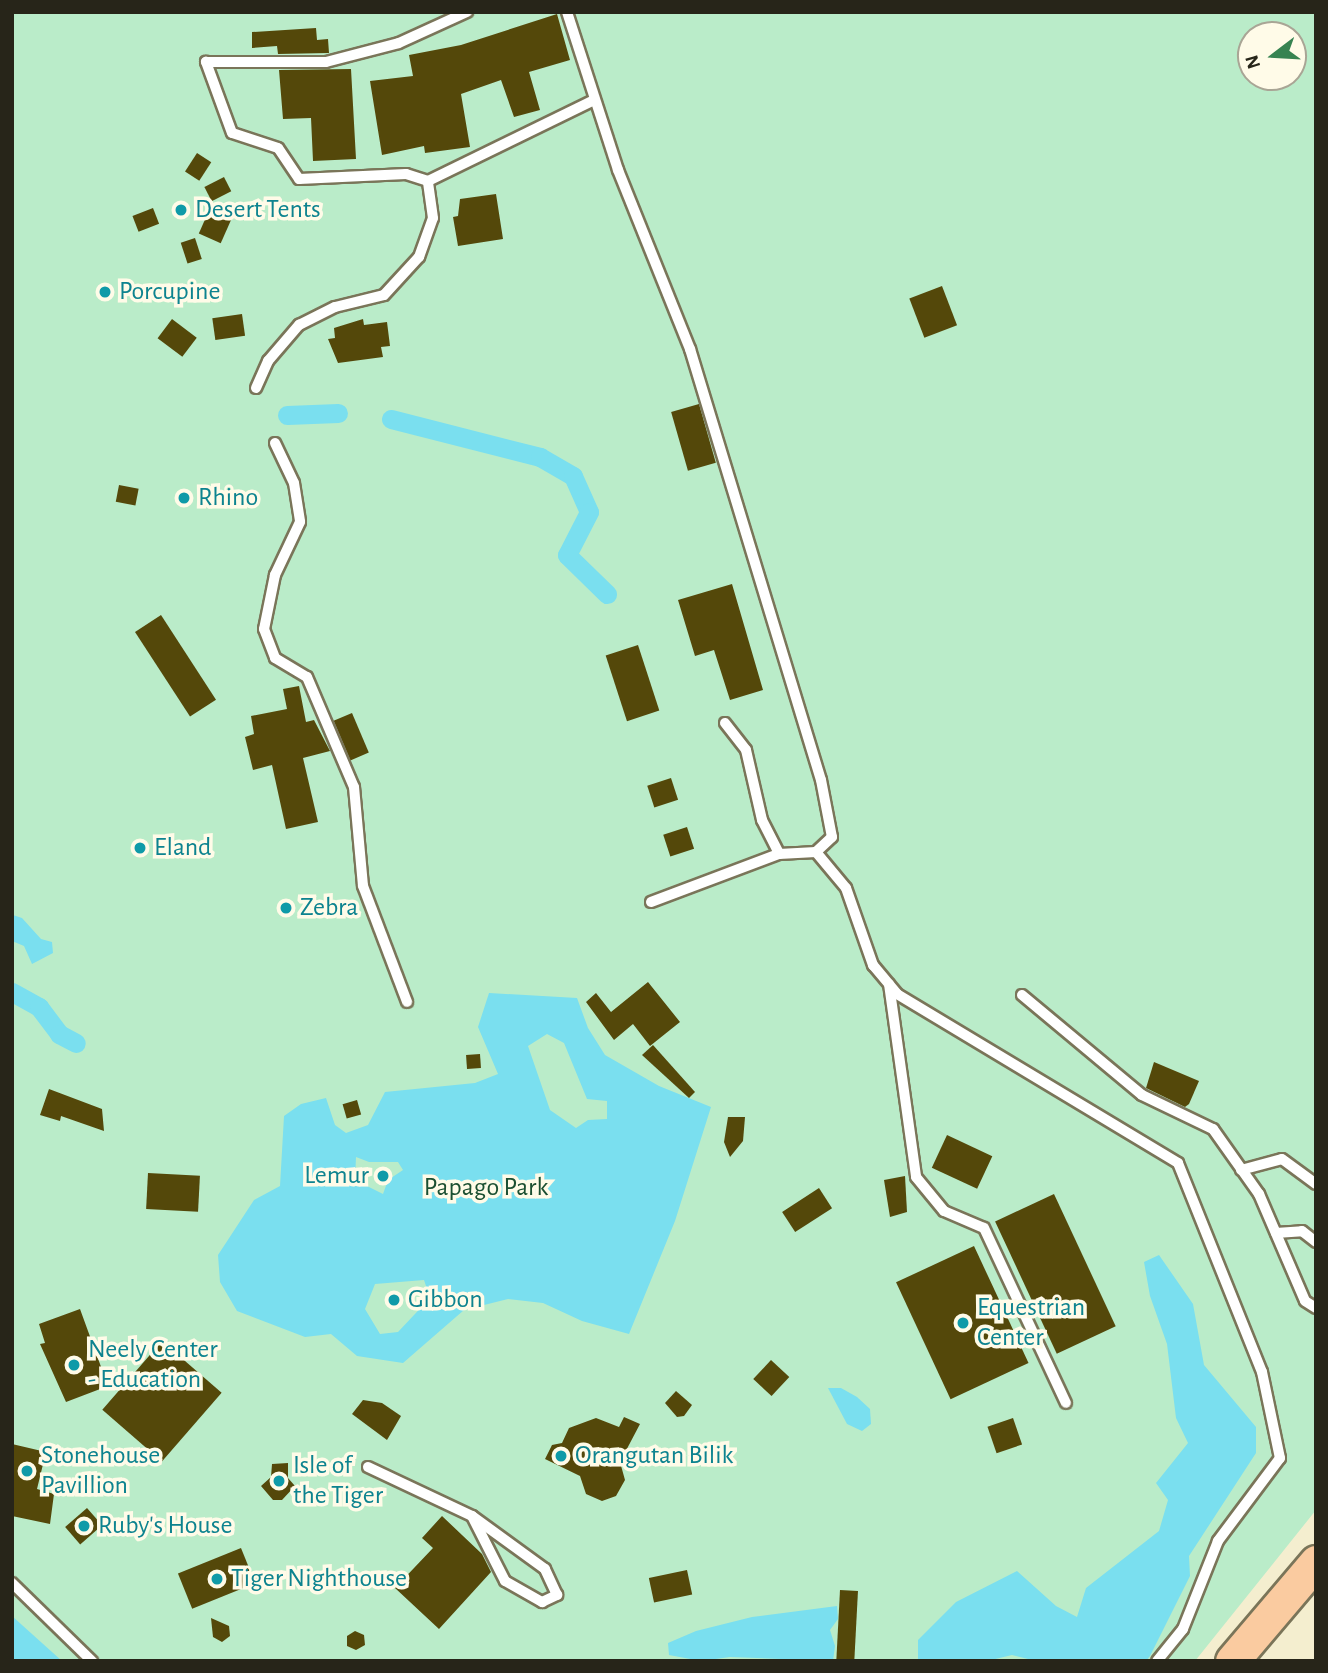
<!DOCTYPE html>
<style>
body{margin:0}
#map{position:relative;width:1328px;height:1673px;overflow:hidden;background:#f4eecf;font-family:"Alegreya Sans",sans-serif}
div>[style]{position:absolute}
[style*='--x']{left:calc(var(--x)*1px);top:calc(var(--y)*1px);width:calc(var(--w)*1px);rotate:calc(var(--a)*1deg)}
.green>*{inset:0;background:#baecc9}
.water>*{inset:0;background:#7adfef}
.canal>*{height:19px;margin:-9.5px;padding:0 9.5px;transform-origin:9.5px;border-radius:9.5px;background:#7adfef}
.building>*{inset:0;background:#54480a;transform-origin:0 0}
.roads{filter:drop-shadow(2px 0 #7a7559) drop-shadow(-2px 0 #7a7559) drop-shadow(0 2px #7a7559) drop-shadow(0 -2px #7a7559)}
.service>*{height:10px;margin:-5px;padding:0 5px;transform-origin:5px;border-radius:5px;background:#fff}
.primary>*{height:33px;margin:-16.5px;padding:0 16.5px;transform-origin:16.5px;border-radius:16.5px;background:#facba0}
.dots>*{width:19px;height:19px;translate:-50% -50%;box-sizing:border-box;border:4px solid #fffbe8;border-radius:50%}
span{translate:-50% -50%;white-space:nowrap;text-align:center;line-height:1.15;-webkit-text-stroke:7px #fffbe8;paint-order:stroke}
.culture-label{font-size:26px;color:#0d838f}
.left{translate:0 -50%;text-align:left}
.right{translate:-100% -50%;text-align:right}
.park-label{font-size:26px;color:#1b4f31}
.frame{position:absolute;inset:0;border:14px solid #272519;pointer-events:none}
.north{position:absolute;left:1237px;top:21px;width:70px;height:70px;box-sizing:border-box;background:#fffbe8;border:2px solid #a9a595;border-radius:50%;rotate:253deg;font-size:19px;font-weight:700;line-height:28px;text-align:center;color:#272519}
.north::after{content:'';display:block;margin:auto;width:24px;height:32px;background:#378351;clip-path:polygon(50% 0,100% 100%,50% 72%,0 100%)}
</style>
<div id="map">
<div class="green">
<i style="clip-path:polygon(evenodd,12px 12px,1316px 12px,1316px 1510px,1195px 1661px,12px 1661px,12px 12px,1251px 35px,1293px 35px,1293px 77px,1251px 77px,1251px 35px)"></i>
</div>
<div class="water">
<i style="clip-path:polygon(13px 915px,22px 918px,41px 939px,52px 942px,53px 953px,32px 964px,24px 946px,12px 941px)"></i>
<i style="clip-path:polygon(evenodd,489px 993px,577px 998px,588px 1028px,605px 1055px,659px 1086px,711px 1107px,675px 1221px,629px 1334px,582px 1321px,543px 1303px,508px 1299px,464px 1310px,403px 1363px,357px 1356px,331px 1334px,305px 1337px,237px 1311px,220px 1282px,218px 1255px,254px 1200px,280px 1186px,284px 1116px,301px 1104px,326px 1098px,335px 1125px,346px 1133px,368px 1125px,385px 1092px,475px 1083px,498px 1074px,478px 1027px,489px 993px,547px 1034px,564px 1043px,587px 1099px,607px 1101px,607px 1119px,588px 1120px,576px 1128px,550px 1110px,528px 1046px,547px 1034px,489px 993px,356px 1157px,369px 1162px,398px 1162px,403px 1170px,388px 1180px,383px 1194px,355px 1180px,356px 1157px,489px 993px,424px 1280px,430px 1298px,398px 1332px,380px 1334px,365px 1309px,375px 1284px,424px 1280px)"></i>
<i style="clip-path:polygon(1159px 1255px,1193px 1304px,1204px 1365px,1256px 1427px,1256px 1453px,1189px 1556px,1190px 1576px,1150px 1656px,1146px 1661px,1036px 1661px,1012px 1655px,987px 1661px,918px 1661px,918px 1640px,956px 1602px,1017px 1571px,1056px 1606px,1077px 1617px,1086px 1588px,1159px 1531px,1168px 1500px,1156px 1483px,1188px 1443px,1176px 1418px,1167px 1344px,1150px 1296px,1144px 1262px)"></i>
<i style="clip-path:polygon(828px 1388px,841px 1388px,857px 1397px,870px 1409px,871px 1424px,862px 1431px,847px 1424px)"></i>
<i style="clip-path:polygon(837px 1606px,838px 1619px,830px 1630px,835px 1646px,833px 1661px,730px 1657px,701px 1661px,669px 1655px,668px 1643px,696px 1631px,752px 1617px)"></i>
<i style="clip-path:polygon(12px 1616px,62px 1661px,12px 1661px)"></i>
</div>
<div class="canal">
<i style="--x:287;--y:415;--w:51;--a:-2.2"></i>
<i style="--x:391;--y:419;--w:154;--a:14.3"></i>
<i style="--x:540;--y:457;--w:38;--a:30"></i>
<i style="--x:573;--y:476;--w:39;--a:66"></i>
<i style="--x:589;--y:512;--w:48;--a:117.1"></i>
<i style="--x:567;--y:555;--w:56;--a:44.3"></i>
<i style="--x:12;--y:992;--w:31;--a:29"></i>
<i style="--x:39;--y:1007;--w:34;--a:53"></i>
<i style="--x:59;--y:1034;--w:19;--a:28"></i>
</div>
<div class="building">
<i style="clip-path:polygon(557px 14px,570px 60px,529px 72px,540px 110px,514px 117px,501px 80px,461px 94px,470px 147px,425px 153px,424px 146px,382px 155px,370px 81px,413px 76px,409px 55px,461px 45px)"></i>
<i style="clip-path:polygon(316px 28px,317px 40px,328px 39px,329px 53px,278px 54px,277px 46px,252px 48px,252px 32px)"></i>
<i style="clip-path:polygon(351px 69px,356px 159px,313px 161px,311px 118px,283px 119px,279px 70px)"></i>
<i style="left:197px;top:153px;width:17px;height:22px;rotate:33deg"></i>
<i style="left:224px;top:177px;width:16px;height:22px;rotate:63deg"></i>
<i style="clip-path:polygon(496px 194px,503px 239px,458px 246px,453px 217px,458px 216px,460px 199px)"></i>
<i style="left:211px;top:206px;width:24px;height:30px;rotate:24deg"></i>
<i style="left:153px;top:208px;width:17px;height:22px;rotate:69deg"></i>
<i style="left:195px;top:238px;width:22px;height:15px;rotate:72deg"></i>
<i style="left:942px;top:286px;width:42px;height:35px;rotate:69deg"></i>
<i style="left:242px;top:314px;width:22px;height:30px;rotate:82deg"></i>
<i style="left:172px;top:319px;width:31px;height:24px;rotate:37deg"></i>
<i style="clip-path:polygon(363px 319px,364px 325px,387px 322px,390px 346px,381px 347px,383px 357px,338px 363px,328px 339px,335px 338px,334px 328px)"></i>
<i style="left:699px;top:404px;width:61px;height:29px;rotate:74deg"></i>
<i style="left:119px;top:485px;width:20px;height:17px;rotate:11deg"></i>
<i style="clip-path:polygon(732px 584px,763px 690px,730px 700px,714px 650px,695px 656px,678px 600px)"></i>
<i style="left:161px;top:615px;width:101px;height:31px;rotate:57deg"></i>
<i style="left:638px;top:645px;width:69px;height:34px;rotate:72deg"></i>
<i style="clip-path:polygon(299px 686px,306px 722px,314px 720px,330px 751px,303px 758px,318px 822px,286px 829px,272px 765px,253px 770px,245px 737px,254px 734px,251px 716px,287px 709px,283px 689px)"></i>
<i style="left:352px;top:713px;width:43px;height:20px;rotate:67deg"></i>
<i style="left:671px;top:778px;width:23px;height:25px;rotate:72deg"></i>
<i style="left:687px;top:827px;width:23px;height:25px;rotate:72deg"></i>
<i style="clip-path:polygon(648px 982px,680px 1022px,650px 1046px,633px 1024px,614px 1040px,586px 1002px,596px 993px,611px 1012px)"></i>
<i style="clip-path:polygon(653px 1045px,695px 1092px,689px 1098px,642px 1055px)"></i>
<i style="left:480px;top:1054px;width:14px;height:14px;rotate:86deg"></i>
<i style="clip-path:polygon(1154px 1062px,1199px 1081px,1189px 1104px,1185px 1107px,1146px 1088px)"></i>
<i style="clip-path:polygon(49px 1089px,102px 1109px,104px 1131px,61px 1116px,60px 1121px,40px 1115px)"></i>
<i style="left:357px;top:1100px;width:15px;height:15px;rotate:74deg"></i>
<i style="clip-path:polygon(728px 1117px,745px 1117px,743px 1141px,730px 1157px,724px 1142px)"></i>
<i style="left:947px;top:1135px;width:50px;height:36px;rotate:25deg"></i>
<i style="left:148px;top:1173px;width:52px;height:36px;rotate:3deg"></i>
<i style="clip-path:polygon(905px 1176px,907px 1212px,890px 1217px,884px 1180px)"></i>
<i style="left:819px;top:1188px;width:24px;height:44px;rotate:57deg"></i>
<i style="left:1054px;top:1194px;width:146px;height:65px;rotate:65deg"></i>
<i style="left:974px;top:1246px;width:129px;height:86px;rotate:65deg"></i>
<i style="clip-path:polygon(80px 1309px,108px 1386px,66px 1402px,40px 1344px,45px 1343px,39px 1324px)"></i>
<i style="left:162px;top:1341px;width:79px;height:91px;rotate:41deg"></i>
<i style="left:771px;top:1360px;width:25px;height:26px;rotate:43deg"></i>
<i style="clip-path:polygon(676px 1391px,692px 1405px,684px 1416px,677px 1417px,665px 1403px)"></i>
<i style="clip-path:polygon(363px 1400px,382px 1403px,401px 1416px,387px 1440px,352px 1414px)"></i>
<i style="clip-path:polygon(624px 1417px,640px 1424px,620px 1462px,625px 1480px,616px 1496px,602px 1501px,586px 1494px,580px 1476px,545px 1459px,552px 1445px,562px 1443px,569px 1428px,596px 1418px,619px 1427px)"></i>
<i style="left:1013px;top:1418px;width:28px;height:27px;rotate:71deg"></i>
<i style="clip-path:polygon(12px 1444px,46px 1452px,37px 1489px,54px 1494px,50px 1524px,12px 1516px)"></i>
<i style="clip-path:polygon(288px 1463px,288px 1478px,295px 1486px,282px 1500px,273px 1500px,261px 1486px,271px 1477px,272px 1464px)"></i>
<i style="left:87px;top:1508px;width:23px;height:29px;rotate:49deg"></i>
<i style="clip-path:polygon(442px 1516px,482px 1554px,491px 1572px,439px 1629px,395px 1588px,433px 1548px,422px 1538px)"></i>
<i style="left:241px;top:1548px;width:38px;height:68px;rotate:68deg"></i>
<i style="left:687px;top:1570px;width:25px;height:39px;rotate:78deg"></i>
<i style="left:840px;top:1590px;width:18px;height:71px;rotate:3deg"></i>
<i style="clip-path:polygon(211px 1618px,229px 1626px,230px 1636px,222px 1642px,213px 1637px)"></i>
<i style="clip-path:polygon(355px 1631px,364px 1635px,365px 1645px,356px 1650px,347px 1646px,347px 1636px)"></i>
</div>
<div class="roads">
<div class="service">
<i style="--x:567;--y:12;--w:166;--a:72.1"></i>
<i style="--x:618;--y:170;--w:193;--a:68.1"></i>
<i style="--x:690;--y:349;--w:450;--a:73.1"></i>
<i style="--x:821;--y:780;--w:58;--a:79.1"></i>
<i style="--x:832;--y:837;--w:22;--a:137"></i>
<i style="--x:428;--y:181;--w:23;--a:-162"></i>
<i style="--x:406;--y:174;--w:107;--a:177.3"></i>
<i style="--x:299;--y:179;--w:37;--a:-124"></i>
<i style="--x:278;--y:148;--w:48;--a:-161.9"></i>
<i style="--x:232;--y:133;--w:76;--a:-110.1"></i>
<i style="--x:206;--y:62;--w:120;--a:0"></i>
<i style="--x:326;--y:62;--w:75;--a:-14.6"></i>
<i style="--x:399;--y:43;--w:75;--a:-24.5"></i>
<i style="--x:256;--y:388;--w:30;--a:-66"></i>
<i style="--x:268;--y:361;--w:48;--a:-49.3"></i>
<i style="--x:299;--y:325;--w:40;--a:-26.6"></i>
<i style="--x:335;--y:307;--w:50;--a:-13.8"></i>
<i style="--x:384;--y:295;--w:52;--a:-47.4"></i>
<i style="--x:419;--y:257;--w:41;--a:-70.3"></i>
<i style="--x:433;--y:218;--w:37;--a:-98"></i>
<i style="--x:428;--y:181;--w:185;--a:-26"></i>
<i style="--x:275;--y:443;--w:44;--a:64.6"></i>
<i style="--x:294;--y:483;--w:39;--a:81"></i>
<i style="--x:300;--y:522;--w:59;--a:115.3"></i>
<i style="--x:275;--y:575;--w:55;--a:101.5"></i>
<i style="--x:264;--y:629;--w:31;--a:69"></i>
<i style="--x:275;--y:658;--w:37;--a:31"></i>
<i style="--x:307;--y:677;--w:120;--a:66.9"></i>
<i style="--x:354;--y:787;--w:99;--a:84.8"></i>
<i style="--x:363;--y:886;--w:124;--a:69.2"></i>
<i style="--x:725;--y:723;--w:34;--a:52"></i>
<i style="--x:746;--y:750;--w:72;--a:77.1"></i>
<i style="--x:762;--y:820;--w:38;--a:63"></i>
<i style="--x:651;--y:902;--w:137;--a:-20.6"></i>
<i style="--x:779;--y:854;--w:37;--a:-3"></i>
<i style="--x:816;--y:852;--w:47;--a:50.2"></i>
<i style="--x:846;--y:888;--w:82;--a:70.7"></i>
<i style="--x:873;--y:965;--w:38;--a:50"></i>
<i style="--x:897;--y:994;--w:328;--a:31"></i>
<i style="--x:1178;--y:1163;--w:225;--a:68.1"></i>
<i style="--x:1262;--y:1372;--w:88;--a:78.2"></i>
<i style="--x:1280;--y:1458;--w:104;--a:126.8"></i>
<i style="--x:1218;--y:1541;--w:95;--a:111.7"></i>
<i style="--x:1183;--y:1629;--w:41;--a:129.1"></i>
<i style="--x:889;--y:984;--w:195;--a:82"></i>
<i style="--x:916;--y:1177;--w:44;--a:50.5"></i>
<i style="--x:944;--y:1211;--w:43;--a:23"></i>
<i style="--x:984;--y:1228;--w:193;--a:64.9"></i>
<i style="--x:1022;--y:995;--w:156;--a:39.8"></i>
<i style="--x:1142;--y:1095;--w:79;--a:25.6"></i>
<i style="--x:1213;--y:1129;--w:80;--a:54.7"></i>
<i style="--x:1259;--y:1194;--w:116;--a:66.7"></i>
<i style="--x:1305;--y:1301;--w:13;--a:32"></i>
<i style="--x:1241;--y:1170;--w:42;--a:-15"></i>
<i style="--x:1282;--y:1159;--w:42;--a:36.3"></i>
<i style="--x:1276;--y:1233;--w:26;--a:-4"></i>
<i style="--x:1302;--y:1231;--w:18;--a:38"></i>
<i style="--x:368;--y:1467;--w:115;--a:25.2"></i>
<i style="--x:472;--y:1516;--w:73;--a:63.1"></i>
<i style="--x:505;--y:1581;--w:43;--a:29.6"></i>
<i style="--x:542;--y:1602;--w:17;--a:-25"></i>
<i style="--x:557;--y:1595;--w:29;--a:-115"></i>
<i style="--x:545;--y:1569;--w:90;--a:-144"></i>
<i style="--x:12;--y:1583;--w:112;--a:44.3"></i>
</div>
<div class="primary">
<i style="--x:1232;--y:1661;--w:130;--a:-49.7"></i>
</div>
</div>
<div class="dots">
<i style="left:181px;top:210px;background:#0f9aa8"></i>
<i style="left:105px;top:292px;background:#0f9aa8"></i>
<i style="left:184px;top:498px;background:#0f9aa8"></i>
<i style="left:140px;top:848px;background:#0f9aa8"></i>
<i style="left:286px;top:908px;background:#0f9aa8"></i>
<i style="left:383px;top:1176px;background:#0f9aa8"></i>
<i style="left:394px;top:1300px;background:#0f9aa8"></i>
<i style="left:963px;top:1323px;background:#0f9aa8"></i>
<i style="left:74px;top:1365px;background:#0f9aa8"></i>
<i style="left:561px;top:1456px;background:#0f9aa8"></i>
<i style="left:27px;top:1471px;background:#0f9aa8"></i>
<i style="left:279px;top:1481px;background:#0f9aa8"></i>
<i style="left:84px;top:1526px;background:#0f9aa8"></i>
<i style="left:217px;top:1579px;background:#0f9aa8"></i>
</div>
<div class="culture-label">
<span class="left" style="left:195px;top:210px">Desert Tents</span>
<span class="left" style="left:119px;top:292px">Porcupine</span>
<span class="left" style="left:198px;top:498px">Rhino</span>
<span class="left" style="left:154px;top:848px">Eland</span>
<span class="left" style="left:300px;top:908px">Zebra</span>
<span class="right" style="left:369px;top:1176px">Lemur</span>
<span class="left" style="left:408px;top:1300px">Gibbon</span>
<span class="left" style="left:977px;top:1323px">Equestrian<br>Center</span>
<span class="left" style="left:88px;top:1365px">Neely Center<br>- Education</span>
<span class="left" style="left:41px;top:1471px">Stonehouse<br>Pavillion</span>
<span class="left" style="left:575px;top:1456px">Orangutan Bilik</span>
<span class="left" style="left:293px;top:1481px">Isle of<br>the Tiger</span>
<span class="left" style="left:98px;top:1526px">Ruby's House</span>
<span class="left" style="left:231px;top:1579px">Tiger Nighthouse</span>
</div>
<div class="park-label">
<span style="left:486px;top:1188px">Papago Park</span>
</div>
<div class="frame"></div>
<div class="north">N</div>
</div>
